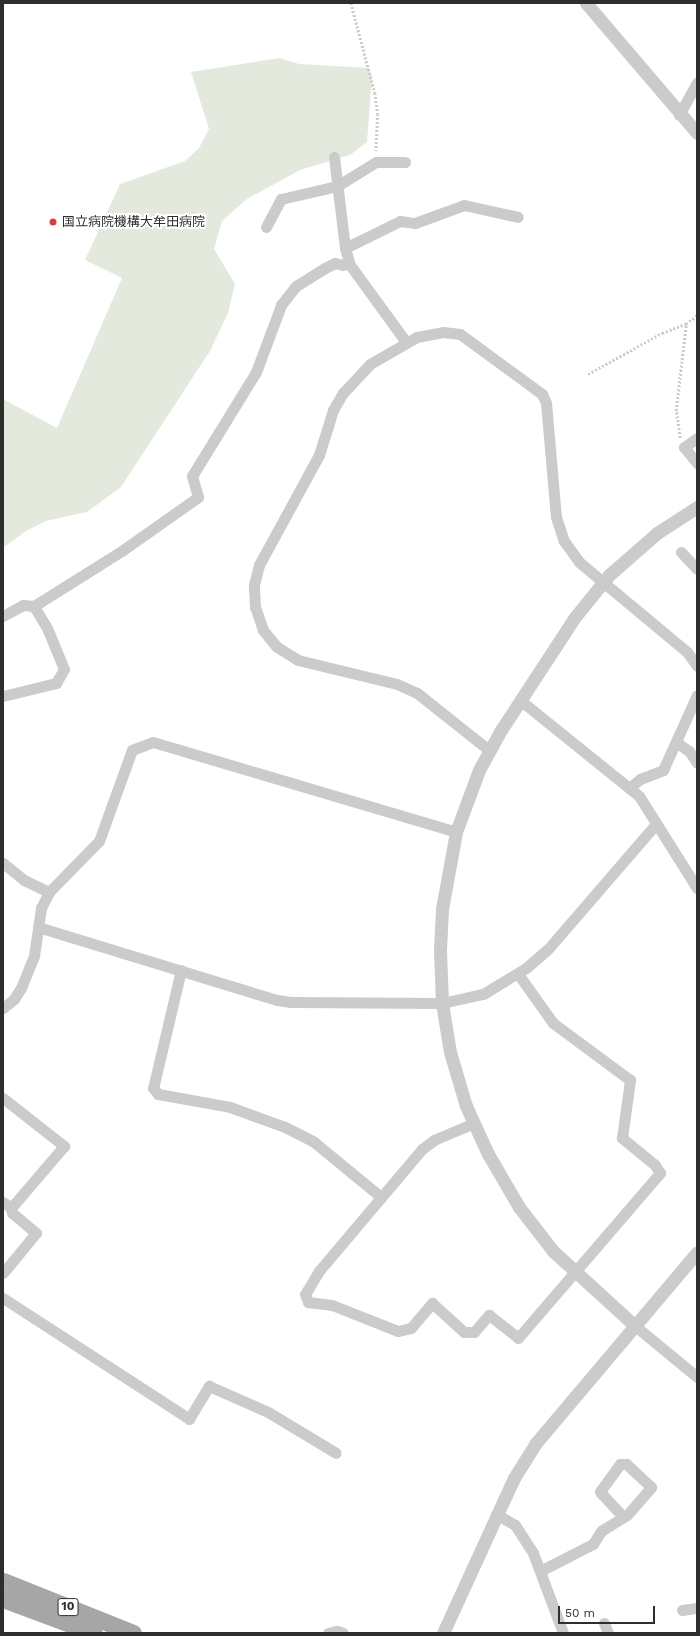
<!DOCTYPE html>
<meta charset="utf-8">
<style>
body{margin:0}
#map{position:relative;width:700px;height:1636px;overflow:hidden;background:#fff;font-family:"Work Sans","Noto Sans JP",sans-serif}
div>[style]{position:absolute}
[style*='--x']{left:calc(var(--x)*1px);top:calc(var(--y)*1px);width:calc(var(--w)*1px);rotate:calc(var(--a)*1deg)}
.green>*{inset:0;background:#e3eadd}
.path>*{height:2.5px;margin-top:-1.25px;transform-origin:0;background:repeating-linear-gradient(90deg,#cbcbcb 0 2px,transparent 0 4px)}
.minor>*{height:11px;margin:-5.5px;padding:0 5.5px;transform-origin:5.5px;border-radius:5.5px;background:#cbcbcb}
.tertiary>*{height:13px;margin:-6.5px;padding:0 6.5px;transform-origin:6.5px;border-radius:6.5px;background:#cbcbcb}
.primary>*{height:17px;margin:-8.5px;padding:0 8.5px;transform-origin:8.5px;border-radius:8.5px;background:#a6a6a6}
.dots>*{width:11px;height:11px;translate:-50% -50%;box-sizing:border-box;border:2px solid #fff;border-radius:50%}
span{translate:-50% -50%;white-space:nowrap;text-align:center;line-height:1.15;-webkit-text-stroke:4px #fff;paint-order:stroke}
.shield-label span{padding:1px 3px;background:#fff;border:1px solid;border-radius:3px;-webkit-text-stroke-width:0}
.shield-label{font-size:12px;color:#2e2e2e;font-weight:700}
.poi-label{font-size:13px;color:#2e2e2e}
.left{translate:0 -50%;text-align:left}
.frame{position:absolute;inset:0;border:4px solid #2e2e2e;pointer-events:none}
.scale{position:absolute;left:558px;top:1606px;width:97px;height:18px;box-sizing:border-box;border:2px solid #2e2e2e;border-top:0;padding-left:5px;font-size:12px;line-height:14px;white-space:nowrap;color:#2e2e2e;-webkit-text-stroke:3px #fff;paint-order:stroke}
</style>
<div id="map">
<div class="green">
<i style="clip-path:polygon(279px 58px,299px 64px,369px 68px,372px 77px,367px 142px,350px 155px,300px 170px,247px 199px,222px 221px,214px 249px,235px 284px,228px 313px,210px 351px,121px 487px,87px 512px,46px 521px,26px 531px,3px 548px,3px 399px,57px 428px,122px 278px,85px 260px,120px 184px,185px 161px,199px 148px,209px 129px,191px 72px)"></i>
</div>
<div class="path">
<i style="--x:351;--y:3;--w:93;--a:75.1"></i>
<i style="--x:375;--y:93;--w:21;--a:82"></i>
<i style="--x:378;--y:114;--w:37;--a:93"></i>
<i style="--x:588;--y:374;--w:85;--a:-29"></i>
<i style="--x:662;--y:333;--w:26;--a:-21"></i>
<i style="--x:680;--y:438;--w:27;--a:-98"></i>
<i style="--x:676;--y:411;--w:88;--a:-83.4"></i>
<i style="--x:686;--y:324;--w:14;--a:-39"></i>
</div>
<div class="minor">
<i style="--x:679;--y:115;--w:37;--a:-61"></i>
<i style="--x:334;--y:157;--w:92;--a:83.1"></i>
<i style="--x:345;--y:248;--w:18;--a:74"></i>
<i style="--x:350;--y:265;--w:95;--a:54"></i>
<i style="--x:266;--y:227;--w:32;--a:-62"></i>
<i style="--x:281;--y:199;--w:57;--a:-13.1"></i>
<i style="--x:337;--y:186;--w:46;--a:-31.6"></i>
<i style="--x:376;--y:162;--w:29;--a:0"></i>
<i style="--x:345;--y:248;--w:61;--a:-26.1"></i>
<i style="--x:400;--y:221;--w:15;--a:8"></i>
<i style="--x:415;--y:223;--w:52;--a:-20.2"></i>
<i style="--x:464;--y:205;--w:55;--a:12.5"></i>
<i style="--x:697;--y:438;--w:16;--a:145"></i>
<i style="--x:684;--y:447;--w:21;--a:51"></i>
<i style="--x:681;--y:552;--w:23;--a:47"></i>
<i style="--x:3;--y:616;--w:23;--a:-29"></i>
<i style="--x:23;--y:605;--w:11;--a:5"></i>
<i style="--x:3;--y:696;--w:55;--a:-13.8"></i>
<i style="--x:56;--y:683;--w:16;--a:-60"></i>
<i style="--x:64;--y:669;--w:44;--a:-112.5"></i>
<i style="--x:47;--y:628;--w:26;--a:-121"></i>
<i style="--x:34;--y:606;--w:105;--a:-32.2"></i>
<i style="--x:123;--y:550;--w:92;--a:-35.2"></i>
<i style="--x:198;--y:497;--w:22;--a:-106"></i>
<i style="--x:192;--y:476;--w:122;--a:-58.4"></i>
<i style="--x:256;--y:372;--w:72;--a:-69.5"></i>
<i style="--x:281;--y:305;--w:24;--a:-52"></i>
<i style="--x:296;--y:286;--w:34;--a:-32"></i>
<i style="--x:325;--y:268;--w:11;--a:-27"></i>
<i style="--x:335;--y:263;--w:8;--a:14"></i>
<i style="--x:520;--y:700;--w:153;--a:38.9"></i>
<i style="--x:639;--y:796;--w:109;--a:57.8"></i>
<i style="--x:676;--y:742;--w:16;--a:35"></i>
<i style="--x:689;--y:751;--w:14;--a:56"></i>
<i style="--x:490;--y:751;--w:93;--a:-141.5"></i>
<i style="--x:417;--y:693;--w:22;--a:-156"></i>
<i style="--x:397;--y:684;--w:102;--a:-166.4"></i>
<i style="--x:298;--y:660;--w:26;--a:-148"></i>
<i style="--x:276;--y:646;--w:21;--a:-129"></i>
<i style="--x:263;--y:630;--w:24;--a:-109"></i>
<i style="--x:255;--y:607;--w:22;--a:-93"></i>
<i style="--x:254;--y:585;--w:21;--a:-76"></i>
<i style="--x:259;--y:565;--w:125;--a:-61.4"></i>
<i style="--x:319;--y:455;--w:47;--a:-72.7"></i>
<i style="--x:333;--y:410;--w:20;--a:-60"></i>
<i style="--x:343;--y:393;--w:40;--a:-47"></i>
<i style="--x:370;--y:364;--w:54;--a:-29.9"></i>
<i style="--x:417;--y:337;--w:26;--a:-11"></i>
<i style="--x:443;--y:332;--w:17;--a:7"></i>
<i style="--x:460;--y:334;--w:102;--a:36.2"></i>
<i style="--x:542;--y:394;--w:10;--a:66"></i>
<i style="--x:546;--y:403;--w:114;--a:85"></i>
<i style="--x:556;--y:517;--w:25;--a:72"></i>
<i style="--x:564;--y:541;--w:26;--a:54"></i>
<i style="--x:579;--y:562;--w:141;--a:39.8"></i>
<i style="--x:687;--y:652;--w:17;--a:54"></i>
<i style="--x:629;--y:788;--w:14;--a:-39"></i>
<i style="--x:640;--y:779;--w:25;--a:-21"></i>
<i style="--x:663;--y:770;--w:82;--a:-65.6"></i>
<i style="--x:3;--y:863;--w:27;--a:39"></i>
<i style="--x:24;--y:880;--w:28;--a:26"></i>
<i style="--x:49;--y:892;--w:71;--a:-45.6"></i>
<i style="--x:99;--y:841;--w:97;--a:-70.1"></i>
<i style="--x:132;--y:750;--w:22;--a:-21"></i>
<i style="--x:153;--y:742;--w:316;--a:16.5"></i>
<i style="--x:38;--y:927;--w:250;--a:17"></i>
<i style="--x:277;--y:1000;--w:14;--a:8"></i>
<i style="--x:291;--y:1002;--w:151;--a:0.4"></i>
<i style="--x:442;--y:1003;--w:42;--a:-12.4"></i>
<i style="--x:483;--y:994;--w:50;--a:-31.2"></i>
<i style="--x:526;--y:968;--w:29;--a:-41"></i>
<i style="--x:548;--y:949;--w:165;--a:-49.2"></i>
<i style="--x:181;--y:970;--w:121;--a:103.3"></i>
<i style="--x:153;--y:1088;--w:8;--a:50"></i>
<i style="--x:158;--y:1094;--w:73;--a:10.2"></i>
<i style="--x:230;--y:1107;--w:59;--a:20"></i>
<i style="--x:285;--y:1127;--w:33;--a:27"></i>
<i style="--x:314;--y:1142;--w:87;--a:39.4"></i>
<i style="--x:3;--y:1008;--w:14;--a:-39"></i>
<i style="--x:14;--y:999;--w:13;--a:-58"></i>
<i style="--x:21;--y:988;--w:35;--a:-68"></i>
<i style="--x:34;--y:956;--w:49;--a:-81.7"></i>
<i style="--x:41;--y:908;--w:18;--a:-63"></i>
<i style="--x:3;--y:1098;--w:78;--a:38.2"></i>
<i style="--x:64;--y:1146;--w:82;--a:130.5"></i>
<i style="--x:11;--y:1208;--w:10;--a:-143"></i>
<i style="--x:474;--y:1123;--w:43;--a:157"></i>
<i style="--x:434;--y:1140;--w:15;--a:143"></i>
<i style="--x:422;--y:1149;--w:160;--a:130.2"></i>
<i style="--x:319;--y:1271;--w:27;--a:121"></i>
<i style="--x:305;--y:1294;--w:9;--a:69"></i>
<i style="--x:308;--y:1302;--w:24;--a:7"></i>
<i style="--x:332;--y:1305;--w:71;--a:21.5"></i>
<i style="--x:398;--y:1331;--w:13;--a:-13"></i>
<i style="--x:411;--y:1328;--w:33;--a:-50"></i>
<i style="--x:432;--y:1303;--w:43;--a:42.2"></i>
<i style="--x:464;--y:1332;--w:10;--a:0"></i>
<i style="--x:474;--y:1332;--w:23;--a:-49"></i>
<i style="--x:489;--y:1315;--w:37;--a:38"></i>
<i style="--x:518;--y:1338;--w:218;--a:-49.3"></i>
<i style="--x:660;--y:1173;--w:9;--a:-122"></i>
<i style="--x:655;--y:1165;--w:43;--a:-140.7"></i>
<i style="--x:622;--y:1138;--w:59;--a:-82.1"></i>
<i style="--x:630;--y:1080;--w:96;--a:-143.5"></i>
<i style="--x:553;--y:1023;--w:60;--a:-125.5"></i>
<i style="--x:3;--y:1273;--w:52;--a:-50.5"></i>
<i style="--x:36;--y:1233;--w:31;--a:-140"></i>
<i style="--x:12;--y:1213;--w:5;--a:-101"></i>
<i style="--x:3;--y:1298;--w:222;--a:33"></i>
<i style="--x:189;--y:1419;--w:39;--a:-59"></i>
<i style="--x:209;--y:1386;--w:64;--a:23.8"></i>
<i style="--x:268;--y:1412;--w:79;--a:31.1"></i>
<i style="--x:634;--y:1325;--w:82;--a:39.5"></i>
<i style="--x:496;--y:1514;--w:22;--a:30"></i>
<i style="--x:515;--y:1525;--w:33;--a:57"></i>
<i style="--x:533;--y:1553;--w:85;--a:69.4"></i>
<i style="--x:540;--y:1571;--w:59;--a:-27"></i>
<i style="--x:593;--y:1544;--w:15;--a:-58"></i>
<i style="--x:601;--y:1531;--w:31;--a:-32"></i>
<i style="--x:627;--y:1515;--w:37;--a:-49"></i>
<i style="--x:651;--y:1487;--w:34;--a:-137"></i>
<i style="--x:626;--y:1464;--w:6;--a:180"></i>
<i style="--x:620;--y:1464;--w:34;--a:126"></i>
<i style="--x:600;--y:1492;--w:34;--a:47"></i>
<i style="--x:682;--y:1610;--w:15;--a:-8"></i>
<i style="--x:604;--y:1623;--w:11;--a:68"></i>
<i style="--x:328;--y:1633;--w:9;--a:-13"></i>
<i style="--x:337;--y:1631;--w:6;--a:18"></i>
</div>
<div class="tertiary">
<i style="--x:586;--y:3;--w:171;--a:49.5"></i>
<i style="--x:634;--y:1325;--w:110;--a:-137.6"></i>
<i style="--x:553;--y:1251;--w:56;--a:-127.7"></i>
<i style="--x:519;--y:1207;--w:61;--a:-120.3"></i>
<i style="--x:488;--y:1154;--w:53;--a:-114.6"></i>
<i style="--x:466;--y:1106;--w:56;--a:-106.5"></i>
<i style="--x:450;--y:1052;--w:50;--a:-99.3"></i>
<i style="--x:442;--y:1003;--w:53;--a:-92.2"></i>
<i style="--x:440;--y:950;--w:41;--a:-87.2"></i>
<i style="--x:442;--y:909;--w:78;--a:-79.7"></i>
<i style="--x:456;--y:832;--w:66;--a:-69.6"></i>
<i style="--x:479;--y:770;--w:46;--a:-61.2"></i>
<i style="--x:501;--y:730;--w:135;--a:-56.8"></i>
<i style="--x:575;--y:617;--w:54;--a:-51"></i>
<i style="--x:609;--y:575;--w:64;--a:-41.2"></i>
<i style="--x:657;--y:533;--w:48;--a:-33"></i>
<i style="--x:443;--y:1633;--w:170;--a:-65.4"></i>
<i style="--x:514;--y:1478;--w:40;--a:-58"></i>
<i style="--x:535;--y:1444;--w:251;--a:-49.8"></i>
</div>
<div class="primary">
<i style="--x:3;--y:1581;--w:140;--a:21.8"></i>
<i style="--x:3;--y:1599;--w:97;--a:20.5"></i>
</div>
<div class="dots">
<i style="left:53px;top:222px;background:#d54043"></i>
</div>
<div class="shield-label">
<span style="left:68px;top:1607px">10</span>
</div>
<div class="poi-label">
<span class="left" style="left:62px;top:222px">国立病院機構大牟田病院</span>
</div>
<div class="frame"></div>
<div class="scale">50 m</div>
</div>
